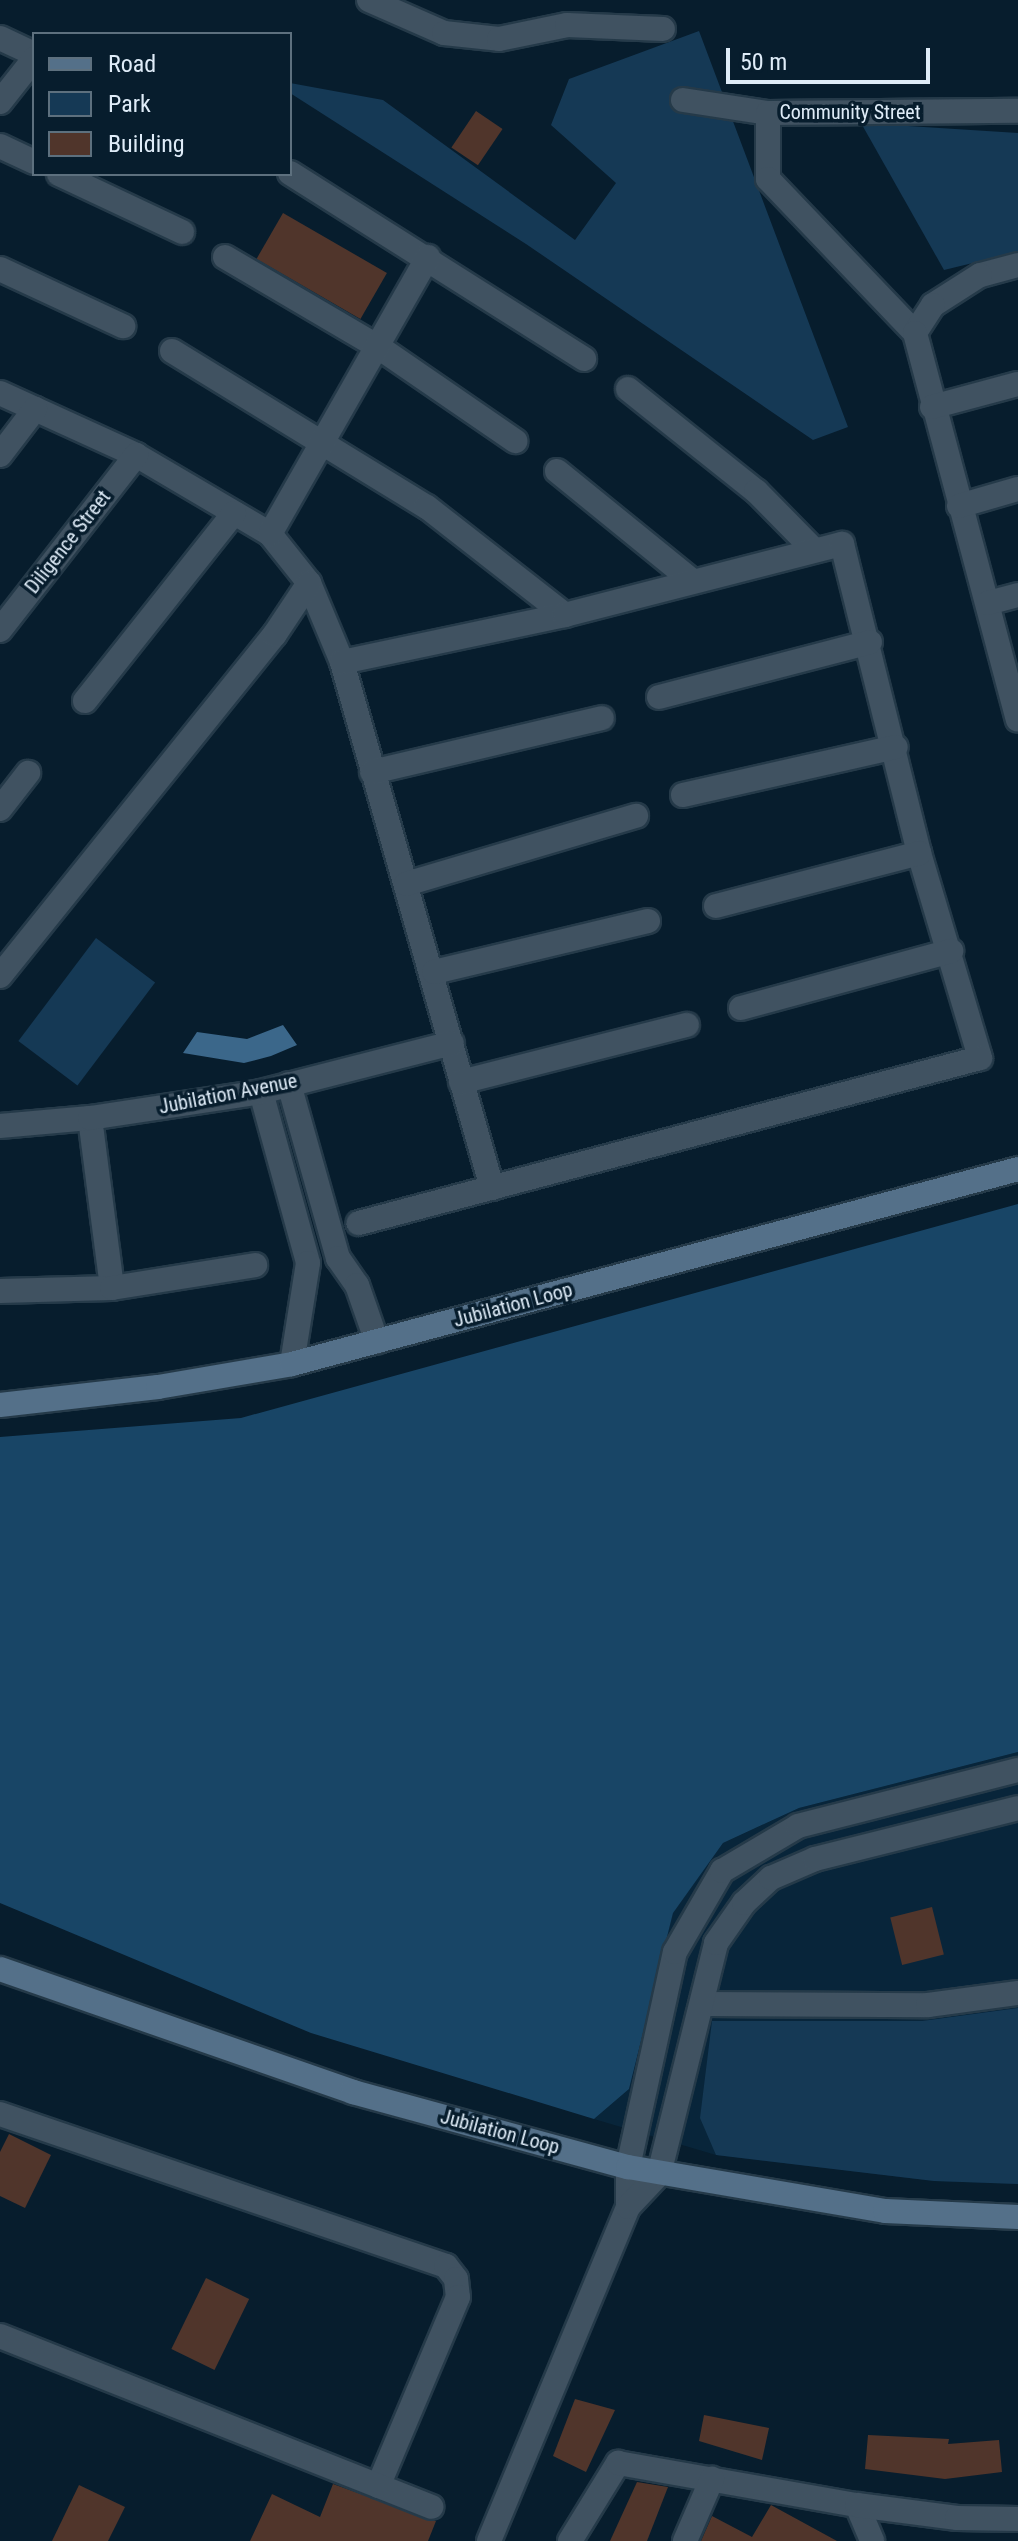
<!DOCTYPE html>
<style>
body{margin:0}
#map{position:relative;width:1018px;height:2541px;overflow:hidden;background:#071d2d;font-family:"Roboto Condensed",sans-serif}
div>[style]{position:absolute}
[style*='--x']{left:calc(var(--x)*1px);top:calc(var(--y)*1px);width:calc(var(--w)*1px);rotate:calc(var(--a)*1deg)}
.built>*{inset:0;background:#08253a}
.green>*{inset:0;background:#153955;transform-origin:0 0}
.forest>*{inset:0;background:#184566}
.water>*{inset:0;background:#3b678a}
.building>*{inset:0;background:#50352b;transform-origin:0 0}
.roads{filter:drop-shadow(2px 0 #253a49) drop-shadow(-2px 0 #253a49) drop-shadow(0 2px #253a49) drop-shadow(0 -2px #253a49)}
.minor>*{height:24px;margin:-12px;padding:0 12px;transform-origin:12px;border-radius:12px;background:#405261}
.secondary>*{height:24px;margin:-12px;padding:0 12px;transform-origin:12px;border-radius:12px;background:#547089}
span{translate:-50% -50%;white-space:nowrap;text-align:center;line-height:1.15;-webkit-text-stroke:7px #071d2d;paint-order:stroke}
.street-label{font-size:20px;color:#dfecf8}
.legend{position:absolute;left:32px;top:32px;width:260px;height:144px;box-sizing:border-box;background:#071d2d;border:2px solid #5d707e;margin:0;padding:10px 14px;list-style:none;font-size:24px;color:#dfecf8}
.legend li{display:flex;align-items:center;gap:16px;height:40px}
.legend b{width:40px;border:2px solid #5d707e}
.scale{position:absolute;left:726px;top:48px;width:204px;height:36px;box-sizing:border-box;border:4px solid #dfecf8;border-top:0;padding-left:10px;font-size:24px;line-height:28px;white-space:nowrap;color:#dfecf8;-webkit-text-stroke:6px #071d2d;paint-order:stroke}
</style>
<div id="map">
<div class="built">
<i style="clip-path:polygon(1018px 1752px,1018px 2184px,934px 2181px,716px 2155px,594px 2119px,629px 2089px,673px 1912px,723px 1843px,799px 1808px)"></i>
</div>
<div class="green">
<i style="clip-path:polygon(699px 31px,848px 427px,813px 440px,526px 244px,290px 93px,290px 83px,383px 100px,575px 240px,616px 183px,551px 125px,569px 79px)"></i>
<i style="clip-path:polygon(861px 123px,1018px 133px,1018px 252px,944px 270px)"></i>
<i style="left:96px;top:938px;width:74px;height:129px;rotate:37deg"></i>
<i style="clip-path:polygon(1018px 2008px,1018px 2184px,934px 2181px,716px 2155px,700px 2118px,712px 2021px,922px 2021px)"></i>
</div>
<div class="forest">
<i style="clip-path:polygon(1018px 1204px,1018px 1752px,799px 1808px,723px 1843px,673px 1913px,629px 2089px,594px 2119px,311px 2033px,0 1903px,0 1437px,241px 1418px)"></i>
</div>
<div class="water">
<i style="clip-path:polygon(283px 1025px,297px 1045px,271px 1056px,244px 1063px,183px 1053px,197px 1032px,247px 1039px)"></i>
</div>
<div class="building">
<i style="left:476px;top:111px;width:32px;height:44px;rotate:34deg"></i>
<i style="left:283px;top:213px;width:120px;height:53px;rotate:30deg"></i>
<i style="left:932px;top:1907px;width:49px;height:43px;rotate:76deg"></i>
<i style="clip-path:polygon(9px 2134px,51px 2155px,25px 2208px,0 2196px,0 2152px)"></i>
<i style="left:206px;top:2278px;width:48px;height:79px;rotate:26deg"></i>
<i style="clip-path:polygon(575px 2399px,615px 2410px,586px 2472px,553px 2456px)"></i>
<i style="clip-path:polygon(704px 2415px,769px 2428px,762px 2460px,699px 2441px)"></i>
<i style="clip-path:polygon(868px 2435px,949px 2439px,948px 2444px,999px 2440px,1002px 2472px,945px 2479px,865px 2469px)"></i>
<i style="clip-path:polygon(637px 2482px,668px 2487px,647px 2541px,610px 2541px)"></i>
<i style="clip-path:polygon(333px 2484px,436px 2521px,428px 2541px,250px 2541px,272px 2494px,320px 2517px)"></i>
<i style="clip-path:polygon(79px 2485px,125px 2507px,108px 2541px,52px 2541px)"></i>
<i style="clip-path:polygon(771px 2505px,837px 2541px,701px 2541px,712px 2516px,752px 2537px)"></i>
</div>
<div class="roads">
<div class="minor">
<i style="--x:369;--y:0;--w:82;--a:23.7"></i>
<i style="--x:444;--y:33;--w:55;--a:6.2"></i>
<i style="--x:499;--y:39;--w:69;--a:-11.6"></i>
<i style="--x:567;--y:25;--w:96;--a:2.4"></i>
<i style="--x:0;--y:38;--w:38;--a:25"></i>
<i style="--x:683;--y:100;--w:86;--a:8.7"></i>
<i style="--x:768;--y:113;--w:250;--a:-0.5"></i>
<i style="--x:0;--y:102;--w:55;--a:-51.7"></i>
<i style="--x:768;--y:113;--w:66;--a:90"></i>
<i style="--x:768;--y:179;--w:213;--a:46.3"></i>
<i style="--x:0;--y:146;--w:38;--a:25"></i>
<i style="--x:290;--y:173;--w:348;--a:32.3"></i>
<i style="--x:59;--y:174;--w:136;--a:25.2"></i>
<i style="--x:225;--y:257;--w:176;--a:30.4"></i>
<i style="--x:377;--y:346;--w:168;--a:34.5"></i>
<i style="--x:1018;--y:265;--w:39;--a:165"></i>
<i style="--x:980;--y:275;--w:56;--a:147.4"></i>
<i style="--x:933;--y:305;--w:33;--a:123"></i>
<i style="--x:915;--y:333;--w:400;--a:75.1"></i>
<i style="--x:0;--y:269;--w:136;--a:24.9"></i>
<i style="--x:172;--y:351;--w:299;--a:31.5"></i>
<i style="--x:427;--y:507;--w:175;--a:38"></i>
<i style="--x:628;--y:389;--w:164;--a:38.6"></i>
<i style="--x:756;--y:491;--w:81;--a:45.5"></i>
<i style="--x:0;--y:393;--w:149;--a:24.5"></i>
<i style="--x:136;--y:455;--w:156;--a:30.5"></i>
<i style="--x:270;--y:534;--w:63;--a:51.5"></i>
<i style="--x:309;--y:583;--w:86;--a:67.3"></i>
<i style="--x:342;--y:662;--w:547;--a:74.08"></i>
<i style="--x:932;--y:407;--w:89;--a:-15"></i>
<i style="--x:0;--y:455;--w:58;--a:-52.7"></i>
<i style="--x:557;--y:471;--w:173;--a:39.1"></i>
<i style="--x:959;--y:506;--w:61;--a:-16.1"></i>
<i style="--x:270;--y:534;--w:319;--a:-60.3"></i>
<i style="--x:988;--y:603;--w:31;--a:-15"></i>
<i style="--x:0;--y:630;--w:222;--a:-52.1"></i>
<i style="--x:342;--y:662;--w:228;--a:-11.9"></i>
<i style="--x:565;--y:615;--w:286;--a:-14.4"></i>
<i style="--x:842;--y:544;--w:318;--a:76"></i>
<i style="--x:919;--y:853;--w:214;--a:73.4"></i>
<i style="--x:980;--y:1058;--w:643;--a:165.12"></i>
<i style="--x:659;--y:697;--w:218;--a:-14.6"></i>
<i style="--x:85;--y:701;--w:240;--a:-51.6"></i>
<i style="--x:372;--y:772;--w:236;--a:-13.2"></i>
<i style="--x:683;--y:795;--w:218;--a:-12.7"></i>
<i style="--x:0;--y:809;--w:46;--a:-52.1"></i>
<i style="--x:406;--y:884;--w:240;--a:-16.5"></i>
<i style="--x:716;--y:906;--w:210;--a:-14.6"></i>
<i style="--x:434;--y:972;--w:220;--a:-13.4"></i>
<i style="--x:0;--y:976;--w:439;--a:-51.2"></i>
<i style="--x:275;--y:634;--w:61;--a:-56.3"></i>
<i style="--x:741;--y:1008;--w:218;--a:-15.2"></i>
<i style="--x:461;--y:1082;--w:233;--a:-14.2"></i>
<i style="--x:289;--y:1084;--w:181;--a:74.3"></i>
<i style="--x:338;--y:1258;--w:33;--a:55"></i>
<i style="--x:357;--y:1285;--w:60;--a:70.7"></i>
<i style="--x:261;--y:1092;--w:177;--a:74.6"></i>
<i style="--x:308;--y:1263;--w:102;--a:99"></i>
<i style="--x:90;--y:1118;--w:171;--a:82.6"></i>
<i style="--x:0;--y:1126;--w:90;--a:-5.1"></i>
<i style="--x:90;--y:1118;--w:173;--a:-8.6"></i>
<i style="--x:261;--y:1092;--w:197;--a:-14.4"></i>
<i style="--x:0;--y:1291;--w:112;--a:-1.5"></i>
<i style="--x:112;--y:1288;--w:145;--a:-9.1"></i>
<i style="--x:705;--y:2004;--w:223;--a:0.3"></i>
<i style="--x:928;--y:2005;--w:91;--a:-7.6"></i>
<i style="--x:0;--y:2114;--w:471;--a:18.8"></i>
<i style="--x:446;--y:2266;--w:16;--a:52"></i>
<i style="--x:456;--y:2279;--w:18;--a:84"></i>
<i style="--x:458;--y:2297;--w:205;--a:112.9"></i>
<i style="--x:628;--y:2207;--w:40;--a:-90"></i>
<i style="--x:628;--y:2167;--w:220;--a:-77.7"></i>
<i style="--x:675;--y:1952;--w:94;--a:-59.9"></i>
<i style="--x:722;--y:1871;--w:88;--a:-30.6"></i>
<i style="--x:798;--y:1826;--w:227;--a:-14.3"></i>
<i style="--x:0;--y:2336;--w:464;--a:21.6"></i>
<i style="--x:857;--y:2505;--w:39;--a:67"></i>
<i style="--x:489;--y:2541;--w:362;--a:-67.4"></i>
<i style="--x:628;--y:2207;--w:45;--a:-46.8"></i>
<i style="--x:659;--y:2174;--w:238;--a:-76.1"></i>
<i style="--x:716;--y:1943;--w:49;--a:-55"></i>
<i style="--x:744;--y:1903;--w:37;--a:-43"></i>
<i style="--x:771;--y:1878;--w:48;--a:-23.4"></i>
<i style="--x:815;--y:1859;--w:209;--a:-14.1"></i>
<i style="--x:570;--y:2541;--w:92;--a:-58.4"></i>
<i style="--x:618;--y:2463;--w:243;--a:10"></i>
<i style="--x:857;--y:2505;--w:101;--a:7.4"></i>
<i style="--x:957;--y:2518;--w:61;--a:0.9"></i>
<i style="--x:685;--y:2541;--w:68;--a:-66.5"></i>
</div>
<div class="secondary">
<i style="--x:0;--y:1405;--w:159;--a:-6.5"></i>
<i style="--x:158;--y:1387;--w:136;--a:-9.7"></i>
<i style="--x:292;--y:1364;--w:752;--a:-15.03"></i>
<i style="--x:0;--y:1969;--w:374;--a:19.2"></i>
<i style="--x:353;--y:2092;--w:285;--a:15.3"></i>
<i style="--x:628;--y:2167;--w:261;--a:9.7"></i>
<i style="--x:885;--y:2211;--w:133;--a:2.6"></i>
</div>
</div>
<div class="street-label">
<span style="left:850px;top:112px">Community Street</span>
<span style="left:68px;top:542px;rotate:-52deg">Diligence Street</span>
<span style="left:228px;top:1094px;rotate:-11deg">Jubilation Avenue</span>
<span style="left:513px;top:1305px;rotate:-15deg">Jubilation Loop</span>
<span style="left:500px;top:2132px;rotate:15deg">Jubilation Loop</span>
</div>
<ul class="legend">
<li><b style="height:10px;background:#547089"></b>Road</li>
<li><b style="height:22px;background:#153955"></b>Park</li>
<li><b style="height:22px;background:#50352b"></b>Building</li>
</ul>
<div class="scale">50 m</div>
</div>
